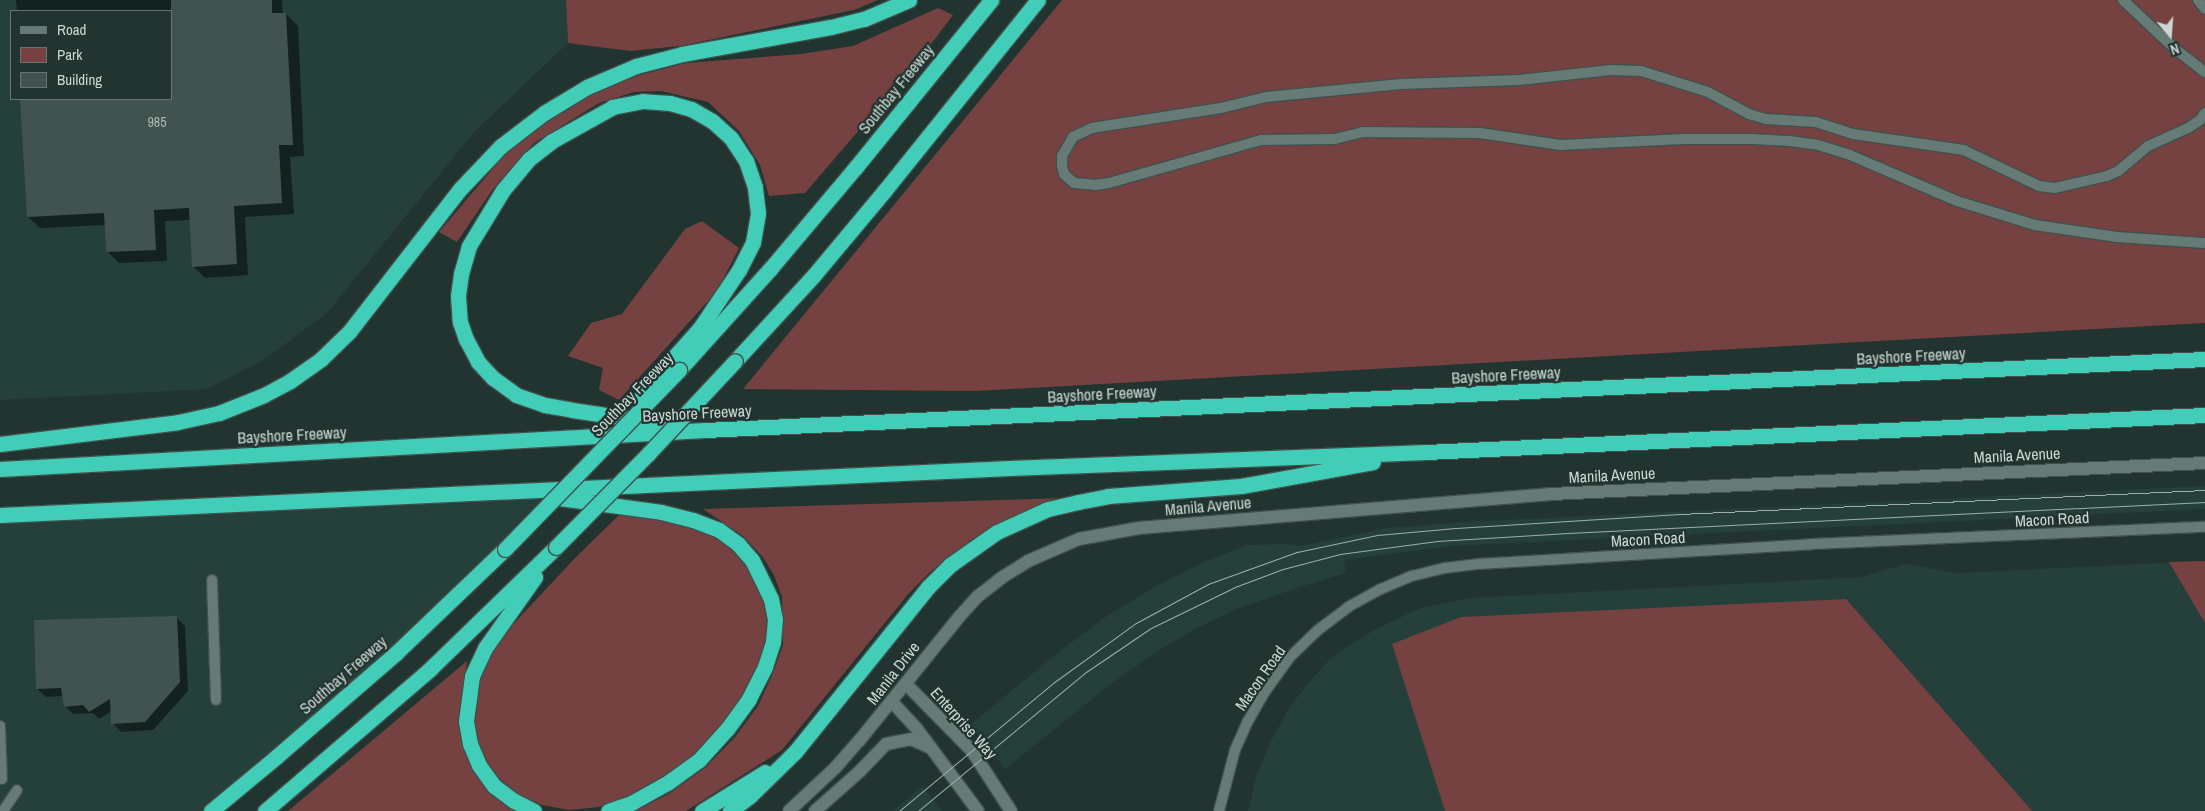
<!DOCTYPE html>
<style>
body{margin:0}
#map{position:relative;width:2205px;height:811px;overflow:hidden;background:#223430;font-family:"Archivo Narrow",sans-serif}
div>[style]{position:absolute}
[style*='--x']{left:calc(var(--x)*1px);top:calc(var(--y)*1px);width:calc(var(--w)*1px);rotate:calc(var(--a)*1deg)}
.built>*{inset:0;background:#25403b}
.green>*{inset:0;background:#764141}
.shadow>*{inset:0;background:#0007}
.building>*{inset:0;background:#40534f}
.roads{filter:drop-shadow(1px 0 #40504d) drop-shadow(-1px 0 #40504d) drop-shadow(0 1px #40504d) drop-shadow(0 -1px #40504d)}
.service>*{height:10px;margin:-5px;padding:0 5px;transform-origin:5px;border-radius:5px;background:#667a76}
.tertiary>*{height:12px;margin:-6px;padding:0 6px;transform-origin:6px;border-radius:6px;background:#667a76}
.secondary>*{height:12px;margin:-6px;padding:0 6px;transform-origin:6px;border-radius:6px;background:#667a76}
.motorway>*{height:15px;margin:-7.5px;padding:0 7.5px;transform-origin:7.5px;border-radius:7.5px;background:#41cdb7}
.tram>*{height:1px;margin:-0.5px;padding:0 0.5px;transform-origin:0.5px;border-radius:0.5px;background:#a1adaa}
.bridges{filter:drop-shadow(1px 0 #40504d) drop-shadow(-1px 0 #40504d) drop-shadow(0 1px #40504d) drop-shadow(0 -1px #40504d)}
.motorway-bridge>*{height:15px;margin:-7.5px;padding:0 7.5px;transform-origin:7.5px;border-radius:7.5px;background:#41cdb7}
span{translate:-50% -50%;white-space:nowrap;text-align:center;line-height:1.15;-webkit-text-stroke:4.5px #223430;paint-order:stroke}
.number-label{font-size:14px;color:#a9b6b3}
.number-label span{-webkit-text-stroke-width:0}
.street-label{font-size:16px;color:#ccd7d4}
.legend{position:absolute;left:10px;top:10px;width:162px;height:90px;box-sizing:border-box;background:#223430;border:1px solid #667572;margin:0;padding:6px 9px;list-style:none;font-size:15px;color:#ccd7d4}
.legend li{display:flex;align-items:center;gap:10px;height:25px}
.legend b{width:25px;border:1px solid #667572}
.north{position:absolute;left:2145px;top:10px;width:50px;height:50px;-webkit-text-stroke:4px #223430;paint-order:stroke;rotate:162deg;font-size:14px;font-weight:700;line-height:20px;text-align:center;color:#ccd7d4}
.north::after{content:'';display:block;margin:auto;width:18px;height:22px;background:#ccd7d4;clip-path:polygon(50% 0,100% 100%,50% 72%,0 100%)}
</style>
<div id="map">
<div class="built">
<i style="clip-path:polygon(evenodd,0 0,566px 0,568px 43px,475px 131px,327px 313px,265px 359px,207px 389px,0 400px,0 0,11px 11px,171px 11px,171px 99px,11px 99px,11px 11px)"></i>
<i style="clip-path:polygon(2205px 486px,2205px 509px,1451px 546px,1344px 560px,1346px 573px,1299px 587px,1239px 608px,1193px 630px,1158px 651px,1112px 683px,1005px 769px,970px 725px,1060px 651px,1107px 616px,1155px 587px,1206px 561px,1247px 545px,1288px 544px,1301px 546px,1387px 528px,1462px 522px)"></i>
<i style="clip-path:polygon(516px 492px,556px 497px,505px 549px,211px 811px,0 811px,0 515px)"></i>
<i style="clip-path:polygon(2205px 561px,2205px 811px,1248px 811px,1257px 774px,1270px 743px,1290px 706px,1311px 680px,1330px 659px,1345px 648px,1376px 629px,1423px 607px,1471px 598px,1862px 577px,1906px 564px,1956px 573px)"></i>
<i style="clip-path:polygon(923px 786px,942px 811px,893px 811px)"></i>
</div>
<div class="green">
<i style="clip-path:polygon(566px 0,878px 0,854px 10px,680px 46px,630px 51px,568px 43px)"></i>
<i style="clip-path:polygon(1062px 0,2205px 0,2205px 323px,975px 391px,743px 389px)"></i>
<i style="clip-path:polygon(938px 8px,953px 15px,919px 60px,805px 193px,769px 196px,760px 165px,739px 131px,708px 102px,661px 91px,634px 92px,599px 103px,534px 143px,493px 189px,457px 242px,439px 232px,506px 153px,548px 121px,594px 93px,640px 75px,686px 63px,801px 54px,853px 46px)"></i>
<i style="clip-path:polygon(702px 221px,739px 248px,717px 291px,619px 400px,599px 390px,603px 368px,568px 356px,591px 323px,622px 314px,685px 229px)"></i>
<i style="clip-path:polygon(1069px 498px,994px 526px,971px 540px,930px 572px,909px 593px,782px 750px,686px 811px,636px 811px,670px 793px,706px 767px,735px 737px,758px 706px,773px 673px,783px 645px,782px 597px,774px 575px,762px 556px,743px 536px,703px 509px)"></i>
<i style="clip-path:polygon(619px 515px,659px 519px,690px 526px,713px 535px,732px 549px,746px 565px,756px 582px,763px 601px,767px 621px,766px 643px,757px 667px,742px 697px,721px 726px,695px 755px,664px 777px,630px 796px,599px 807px,569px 810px,542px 805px,518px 794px,500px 779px,485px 760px,477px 740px,473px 718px,478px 675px,491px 648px,576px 557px)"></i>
<i style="clip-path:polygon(2205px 561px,2205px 623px,2169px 562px)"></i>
<i style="clip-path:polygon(1846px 599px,2032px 811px,1445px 811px,1392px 644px,1461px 617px)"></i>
<i style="clip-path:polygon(467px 661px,460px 718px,464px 744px,472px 768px,488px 788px,522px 811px,288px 811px)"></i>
</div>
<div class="shadow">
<i style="clip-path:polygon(16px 0,282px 0,283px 14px,286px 14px,298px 26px,304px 156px,290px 157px,294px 214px,245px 217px,248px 275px,205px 278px,193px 266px,191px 220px,165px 221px,167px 261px,119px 263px,108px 252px,106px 225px,40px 228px,28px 217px,22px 99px,171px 99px,171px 11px,17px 11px)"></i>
<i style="clip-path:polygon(176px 617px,185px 626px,188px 691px,153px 730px,121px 732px,113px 723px,112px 711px,99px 719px,93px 713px,73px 714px,65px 706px,63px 696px,46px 697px,37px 689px)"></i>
</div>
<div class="building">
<i style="clip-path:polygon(171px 0,272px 0,272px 13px,286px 13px,293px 145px,279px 145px,282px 203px,234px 206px,237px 264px,192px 267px,189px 208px,154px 210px,156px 250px,106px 252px,104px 213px,27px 217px,20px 99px,171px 99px)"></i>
<i style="clip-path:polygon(177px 616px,180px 682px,145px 722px,111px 724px,110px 699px,89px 712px,83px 705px,64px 707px,61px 688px,36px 689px,34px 620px)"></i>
</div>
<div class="roads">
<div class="service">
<i style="--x:2123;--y:0;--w:70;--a:43.3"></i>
<i style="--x:2174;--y:48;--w:39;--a:38"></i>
<i style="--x:2198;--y:0;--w:11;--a:52"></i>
<i style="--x:2205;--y:113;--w:9;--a:126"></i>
<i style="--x:2200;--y:120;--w:14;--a:146"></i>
<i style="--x:2188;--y:128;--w:44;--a:155.8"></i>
<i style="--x:2148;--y:146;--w:39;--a:140"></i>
<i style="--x:2118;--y:171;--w:12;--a:156"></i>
<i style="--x:2107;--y:176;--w:53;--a:167"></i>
<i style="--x:2055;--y:188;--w:16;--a:-173"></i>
<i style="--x:2039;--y:186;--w:83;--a:-154.4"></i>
<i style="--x:1964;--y:150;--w:112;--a:-171.8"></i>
<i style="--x:1853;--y:134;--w:39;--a:-162"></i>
<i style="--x:1816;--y:122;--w:50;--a:-176.6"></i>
<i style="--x:1766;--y:119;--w:18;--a:-164"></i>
<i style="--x:1749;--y:114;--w:47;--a:-151.8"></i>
<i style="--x:1708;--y:92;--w:70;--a:-162.6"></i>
<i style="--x:1641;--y:71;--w:30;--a:-178"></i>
<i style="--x:1611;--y:70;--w:93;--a:173.8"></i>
<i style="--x:1519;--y:80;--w:118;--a:178.1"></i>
<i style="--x:1401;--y:84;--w:136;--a:174.5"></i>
<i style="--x:1266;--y:97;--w:46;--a:166.3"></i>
<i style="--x:1221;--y:108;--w:131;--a:171.2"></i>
<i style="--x:1092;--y:128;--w:21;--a:155"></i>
<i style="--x:1073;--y:137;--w:22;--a:120"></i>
<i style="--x:1062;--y:156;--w:10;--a:90"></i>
<i style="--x:1062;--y:166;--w:8;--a:76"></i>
<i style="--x:1064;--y:174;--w:13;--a:42"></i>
<i style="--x:1074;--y:183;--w:21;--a:5"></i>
<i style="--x:1095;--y:185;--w:14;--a:-8"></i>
<i style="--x:1109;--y:183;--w:158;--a:-15.8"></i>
<i style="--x:1261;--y:140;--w:74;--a:-0.8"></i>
<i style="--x:1335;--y:139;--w:29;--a:-14"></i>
<i style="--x:1363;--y:132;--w:117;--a:0.5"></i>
<i style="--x:1480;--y:133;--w:81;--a:8.5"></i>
<i style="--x:1560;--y:145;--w:124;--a:-2.8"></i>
<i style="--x:1684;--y:139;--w:68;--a:0"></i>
<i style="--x:1752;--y:139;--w:38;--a:3"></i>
<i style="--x:1790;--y:141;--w:28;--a:8"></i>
<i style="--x:1818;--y:145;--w:34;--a:17"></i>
<i style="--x:1850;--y:155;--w:116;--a:23.3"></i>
<i style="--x:1957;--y:201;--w:82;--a:17.1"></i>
<i style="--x:2035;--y:225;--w:83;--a:8.3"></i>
<i style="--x:2117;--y:237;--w:88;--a:3.9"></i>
<i style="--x:212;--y:580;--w:120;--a:88.1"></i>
<i style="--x:0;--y:726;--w:53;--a:87.8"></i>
<i style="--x:3;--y:811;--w:25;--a:-56"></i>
<i style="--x:1219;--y:811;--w:63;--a:-75.3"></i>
<i style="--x:1235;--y:750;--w:32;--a:-66"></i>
<i style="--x:1248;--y:721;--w:36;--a:-60"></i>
<i style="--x:1266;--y:690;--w:39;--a:-54"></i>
<i style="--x:1289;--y:658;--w:40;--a:-44"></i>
<i style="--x:1318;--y:630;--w:38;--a:-37"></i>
<i style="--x:1348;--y:607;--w:38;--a:-29"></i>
<i style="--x:1381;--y:589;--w:34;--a:-23"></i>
<i style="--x:1412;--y:576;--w:34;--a:-14"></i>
<i style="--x:1445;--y:568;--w:34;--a:-7"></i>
<i style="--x:1479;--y:564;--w:333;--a:-3.4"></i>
<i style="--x:1811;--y:544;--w:394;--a:-2.5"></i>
</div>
<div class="tertiary">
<i style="--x:906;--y:684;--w:94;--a:45.4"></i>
<i style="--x:972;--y:751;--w:72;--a:57"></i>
<i style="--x:892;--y:702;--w:37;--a:47"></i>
<i style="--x:917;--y:729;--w:102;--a:53.4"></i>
<i style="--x:815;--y:811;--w:60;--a:-41.6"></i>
<i style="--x:860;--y:771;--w:37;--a:-46"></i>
<i style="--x:886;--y:744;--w:25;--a:-11"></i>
<i style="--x:911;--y:739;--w:22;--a:24"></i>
</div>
<div class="secondary">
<i style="--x:789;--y:811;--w:64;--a:-43.1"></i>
<i style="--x:836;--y:767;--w:35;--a:-49"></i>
<i style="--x:859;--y:741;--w:159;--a:-51.1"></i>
<i style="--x:959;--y:617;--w:27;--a:-48"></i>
<i style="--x:977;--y:597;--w:31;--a:-38"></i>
<i style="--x:1001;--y:578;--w:32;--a:-32"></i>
<i style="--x:1028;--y:561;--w:56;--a:-23.3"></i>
<i style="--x:1079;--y:539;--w:61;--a:-10.4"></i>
<i style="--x:1139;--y:528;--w:414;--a:-4.7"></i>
<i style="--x:1552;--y:494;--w:654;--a:-2.72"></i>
</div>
<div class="motorway">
<i style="--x:735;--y:361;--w:117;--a:-47.4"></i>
<i style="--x:814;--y:275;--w:111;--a:-50.1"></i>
<i style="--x:885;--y:190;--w:244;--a:-51.2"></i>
<i style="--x:666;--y:366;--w:51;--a:-48.2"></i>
<i style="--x:700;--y:328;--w:70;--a:-56.1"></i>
<i style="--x:739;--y:270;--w:31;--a:-63"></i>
<i style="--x:753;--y:242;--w:29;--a:-80"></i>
<i style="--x:758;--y:213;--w:26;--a:-97"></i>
<i style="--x:755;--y:187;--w:28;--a:-109"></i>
<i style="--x:746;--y:161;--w:27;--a:-123"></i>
<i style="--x:731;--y:138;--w:25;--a:-138"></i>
<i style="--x:712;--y:121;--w:24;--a:-150"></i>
<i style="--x:691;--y:109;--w:22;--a:-164"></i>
<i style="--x:670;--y:103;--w:27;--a:-176"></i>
<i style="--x:643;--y:101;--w:31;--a:169"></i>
<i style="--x:613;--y:107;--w:70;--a:150.9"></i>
<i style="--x:552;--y:141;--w:29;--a:142"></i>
<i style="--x:529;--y:159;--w:40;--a:130"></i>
<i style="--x:503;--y:190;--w:66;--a:121.3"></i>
<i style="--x:469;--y:246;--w:29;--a:106"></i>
<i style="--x:461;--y:274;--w:22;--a:98"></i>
<i style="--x:458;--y:296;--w:26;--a:86"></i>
<i style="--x:460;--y:322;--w:18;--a:71"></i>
<i style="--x:466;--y:339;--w:26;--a:62"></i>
<i style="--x:478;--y:362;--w:22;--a:47"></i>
<i style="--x:493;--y:378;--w:29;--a:36"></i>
<i style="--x:516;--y:395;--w:31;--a:19"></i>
<i style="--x:545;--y:405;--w:27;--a:10"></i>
<i style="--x:572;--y:410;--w:102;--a:8.4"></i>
<i style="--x:679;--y:370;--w:136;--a:-48"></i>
<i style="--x:770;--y:269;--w:133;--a:-49.9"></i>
<i style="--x:856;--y:167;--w:215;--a:-51"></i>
<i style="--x:0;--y:444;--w:179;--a:-7"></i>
<i style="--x:178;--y:422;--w:42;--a:-12.4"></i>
<i style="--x:219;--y:413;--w:48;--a:-21.8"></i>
<i style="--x:264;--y:395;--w:30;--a:-28"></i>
<i style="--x:290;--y:381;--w:38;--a:-35"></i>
<i style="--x:321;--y:359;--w:39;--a:-44"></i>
<i style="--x:349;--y:332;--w:181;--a:-52.2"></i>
<i style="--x:460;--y:189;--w:59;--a:-46.4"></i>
<i style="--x:501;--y:146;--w:54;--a:-37.5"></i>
<i style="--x:544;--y:113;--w:50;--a:-31.2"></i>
<i style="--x:587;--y:87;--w:53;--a:-23.2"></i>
<i style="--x:636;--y:66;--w:48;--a:-14.6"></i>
<i style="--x:682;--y:54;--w:151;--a:-10.3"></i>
<i style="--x:831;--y:27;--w:34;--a:-14"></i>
<i style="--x:864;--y:19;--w:49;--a:-22.9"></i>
<i style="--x:0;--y:469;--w:706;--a:-3.17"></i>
<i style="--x:705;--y:430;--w:1502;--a:-2.71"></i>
<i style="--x:552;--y:497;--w:110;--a:7.8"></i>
<i style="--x:661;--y:512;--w:33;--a:14"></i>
<i style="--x:693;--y:520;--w:28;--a:21"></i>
<i style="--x:719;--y:530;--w:24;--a:36"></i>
<i style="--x:738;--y:544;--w:21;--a:49"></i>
<i style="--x:752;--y:560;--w:43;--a:64"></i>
<i style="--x:771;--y:599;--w:20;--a:79"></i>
<i style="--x:775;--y:619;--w:23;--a:95"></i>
<i style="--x:773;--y:642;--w:26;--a:108"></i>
<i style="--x:765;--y:667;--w:36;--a:117"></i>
<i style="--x:749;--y:699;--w:37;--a:126"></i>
<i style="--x:727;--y:729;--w:42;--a:132.1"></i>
<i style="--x:699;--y:760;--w:39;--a:144"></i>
<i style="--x:667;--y:783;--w:41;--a:150.9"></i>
<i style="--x:631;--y:803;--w:24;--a:161"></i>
<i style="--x:0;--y:515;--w:1011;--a:-2.66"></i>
<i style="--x:1010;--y:468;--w:416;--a:-2.2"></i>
<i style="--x:1426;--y:452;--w:780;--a:-2.72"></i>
<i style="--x:211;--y:811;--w:85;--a:-39.7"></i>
<i style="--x:276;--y:757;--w:159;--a:-40.9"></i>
<i style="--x:396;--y:653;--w:151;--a:-43.7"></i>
<i style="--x:265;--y:811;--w:218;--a:-40.7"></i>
<i style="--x:430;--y:669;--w:175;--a:-44.1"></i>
<i style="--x:534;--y:811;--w:22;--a:-153"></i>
<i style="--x:514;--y:801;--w:25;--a:-143"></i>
<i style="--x:494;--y:786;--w:26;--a:-126"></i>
<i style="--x:479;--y:765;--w:23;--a:-113"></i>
<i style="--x:470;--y:744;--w:23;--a:-100"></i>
<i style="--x:466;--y:721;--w:45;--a:-82.4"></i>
<i style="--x:472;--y:676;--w:31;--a:-65"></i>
<i style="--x:485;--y:648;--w:87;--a:-54.8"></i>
<i style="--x:702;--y:811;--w:74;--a:-31.8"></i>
<i style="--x:730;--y:811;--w:25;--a:-37"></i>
<i style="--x:750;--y:796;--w:63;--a:-44.4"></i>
<i style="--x:795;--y:752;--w:212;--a:-51.1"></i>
<i style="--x:928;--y:587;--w:31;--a:-45"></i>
<i style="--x:950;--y:565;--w:57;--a:-35.1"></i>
<i style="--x:997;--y:532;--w:56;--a:-24.3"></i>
<i style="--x:1048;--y:509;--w:31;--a:-13"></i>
<i style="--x:1078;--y:502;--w:31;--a:-11"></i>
<i style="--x:1108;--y:496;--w:133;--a:-4.3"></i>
<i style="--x:1241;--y:486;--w:134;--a:-10.3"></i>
</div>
</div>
<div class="tram">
<i style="--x:899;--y:811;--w:200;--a:-39.7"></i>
<i style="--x:1053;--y:683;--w:102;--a:-35.9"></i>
<i style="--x:1136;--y:623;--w:82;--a:-28.4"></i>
<i style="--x:1208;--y:584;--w:95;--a:-19.8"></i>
<i style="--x:1297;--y:552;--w:82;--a:-12"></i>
<i style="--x:1377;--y:535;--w:79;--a:-5.1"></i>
<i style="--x:1456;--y:528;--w:224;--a:-3.6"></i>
<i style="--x:1680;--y:514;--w:526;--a:-2.62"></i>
<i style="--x:918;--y:811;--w:218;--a:-39.6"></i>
<i style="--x:1086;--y:672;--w:78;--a:-34.1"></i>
<i style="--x:1151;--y:628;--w:93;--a:-26"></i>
<i style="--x:1235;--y:587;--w:51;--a:-20.6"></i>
<i style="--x:1283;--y:569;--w:59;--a:-14.7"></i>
<i style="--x:1340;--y:554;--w:98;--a:-7.6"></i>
<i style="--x:1437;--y:541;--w:131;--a:-3.5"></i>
<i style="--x:1568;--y:533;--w:638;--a:-2.79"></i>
</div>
<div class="bridges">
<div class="motorway-bridge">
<i style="--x:641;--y:397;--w:40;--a:-51"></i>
<i style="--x:556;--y:547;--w:131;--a:-45.3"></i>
<i style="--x:648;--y:454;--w:127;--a:-46.9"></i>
<i style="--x:505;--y:549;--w:250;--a:-45.8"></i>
</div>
</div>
<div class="number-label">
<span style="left:157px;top:122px">985</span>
</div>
<div class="street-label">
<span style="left:896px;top:89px;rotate:-51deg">Southbay Freeway</span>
<span style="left:1911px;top:356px;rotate:-3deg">Bayshore Freeway</span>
<span style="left:1506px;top:375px;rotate:-3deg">Bayshore Freeway</span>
<span style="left:632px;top:394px;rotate:-46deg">Southbay Freeway</span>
<span style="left:1102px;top:394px;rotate:-3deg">Bayshore Freeway</span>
<span style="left:697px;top:413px;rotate:-3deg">Bayshore Freeway</span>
<span style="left:292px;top:435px;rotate:-3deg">Bayshore Freeway</span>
<span style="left:2017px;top:455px;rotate:-3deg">Manila Avenue</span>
<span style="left:1612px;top:475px;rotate:-3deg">Manila Avenue</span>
<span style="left:1208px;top:506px;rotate:-5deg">Manila Avenue</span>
<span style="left:2052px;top:519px;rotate:-3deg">Macon Road</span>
<span style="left:1648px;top:539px;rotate:-3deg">Macon Road</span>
<span style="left:893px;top:673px;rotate:-52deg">Manila Drive</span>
<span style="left:343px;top:675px;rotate:-41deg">Southbay Freeway</span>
<span style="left:1260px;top:678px;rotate:-55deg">Macon Road</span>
<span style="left:964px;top:723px;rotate:48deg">Enterprise Way</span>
</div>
<ul class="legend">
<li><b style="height:6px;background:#667a76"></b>Road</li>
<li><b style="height:14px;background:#764141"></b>Park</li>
<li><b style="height:14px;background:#40534f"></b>Building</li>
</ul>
<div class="north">N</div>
</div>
